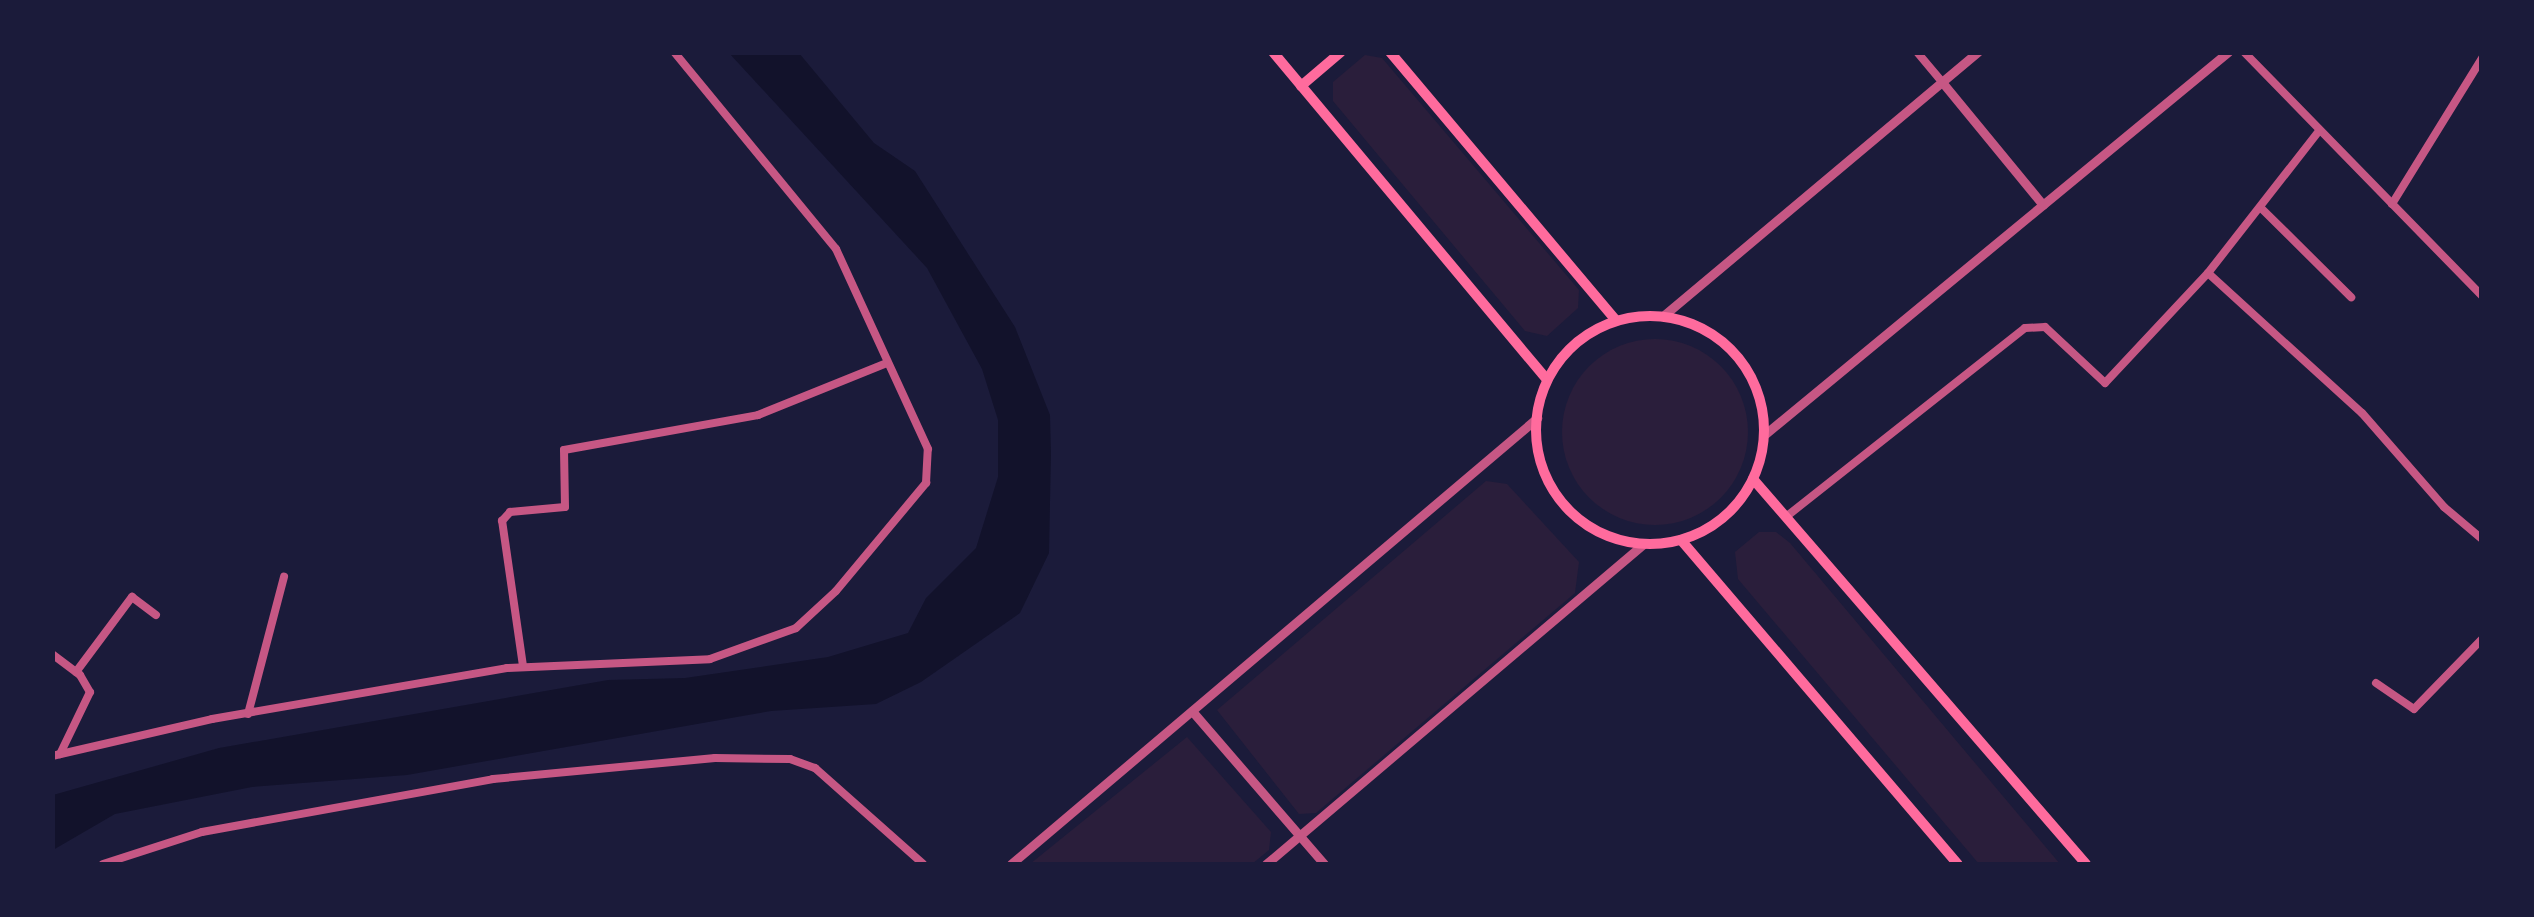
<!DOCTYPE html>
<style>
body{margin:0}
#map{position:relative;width:2534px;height:917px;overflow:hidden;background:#1b1b3a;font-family:"Archivo Narrow",sans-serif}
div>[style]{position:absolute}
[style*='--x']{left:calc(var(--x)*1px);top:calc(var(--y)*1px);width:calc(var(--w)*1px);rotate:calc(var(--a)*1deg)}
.green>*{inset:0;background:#2a1e3b}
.round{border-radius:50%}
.water>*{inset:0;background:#12122b}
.minor>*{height:8px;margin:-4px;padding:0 4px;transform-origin:4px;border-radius:4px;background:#c65784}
.tertiary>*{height:9px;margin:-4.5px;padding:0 4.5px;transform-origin:4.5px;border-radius:4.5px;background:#c65784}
.secondary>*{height:10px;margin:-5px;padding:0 5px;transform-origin:5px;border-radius:5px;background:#ff6b9d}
.secondary>.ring{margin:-5px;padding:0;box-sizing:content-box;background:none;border:10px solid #ff6b9d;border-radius:50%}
span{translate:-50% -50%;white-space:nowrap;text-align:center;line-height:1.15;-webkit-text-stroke:9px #1b1b3a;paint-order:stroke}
.frame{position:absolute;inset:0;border:55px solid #1b1b3a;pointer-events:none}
</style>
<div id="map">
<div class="green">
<i style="clip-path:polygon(1365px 55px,1382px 58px,1579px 290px,1578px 308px,1547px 336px,1525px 331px,1333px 101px,1333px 82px)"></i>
<i class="round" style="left:1562px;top:339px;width:186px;height:186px"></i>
<i style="clip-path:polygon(1486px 481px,1507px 484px,1579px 562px,1575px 593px,1316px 813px,1299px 814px,1217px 710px)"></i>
<i style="clip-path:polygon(1759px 532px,1776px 532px,1790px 543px,2060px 864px,1979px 864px,1738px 579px,1735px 552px)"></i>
<i style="clip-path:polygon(1187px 737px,1271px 832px,1269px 850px,1252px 864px,1030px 864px)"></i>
</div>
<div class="water">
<i style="clip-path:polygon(729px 53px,799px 53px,874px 143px,915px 171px,1015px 327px,1050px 415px,1051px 454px,1049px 553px,1020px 613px,921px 682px,876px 704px,771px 711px,407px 775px,252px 787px,115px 814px,53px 850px,53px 795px,219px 748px,608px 680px,685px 678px,828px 657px,908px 633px,926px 598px,976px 548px,998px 477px,998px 420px,982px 369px,927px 268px)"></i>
</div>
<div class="minor">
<i style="--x:1917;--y:52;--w:39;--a:50"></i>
<i style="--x:2244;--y:52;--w:341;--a:45.7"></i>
<i style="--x:2392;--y:204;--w:172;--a:-58.3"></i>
<i style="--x:2261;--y:208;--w:127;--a:44.7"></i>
<i style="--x:2208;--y:273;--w:208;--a:42.3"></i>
<i style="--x:2362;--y:413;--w:125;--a:48.9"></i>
<i style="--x:2444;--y:507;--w:50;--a:40.1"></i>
<i style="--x:1787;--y:516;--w:303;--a:-38.3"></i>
<i style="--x:2025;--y:328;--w:20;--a:-3"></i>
<i style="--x:2045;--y:327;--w:82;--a:43"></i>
<i style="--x:2105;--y:383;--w:151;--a:-46.9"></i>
<i style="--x:2208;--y:273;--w:180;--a:-52"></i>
<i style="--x:52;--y:654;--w:35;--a:37"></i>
<i style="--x:80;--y:675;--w:20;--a:60"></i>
<i style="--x:90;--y:692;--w:69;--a:115.8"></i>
<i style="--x:523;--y:666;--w:147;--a:-98.2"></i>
<i style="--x:502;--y:521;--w:12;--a:-48"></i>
<i style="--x:510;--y:512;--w:55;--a:-5.2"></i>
<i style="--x:565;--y:507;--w:57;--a:-91"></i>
<i style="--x:564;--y:450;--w:197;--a:-10.2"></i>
<i style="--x:758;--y:415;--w:139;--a:-22"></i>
<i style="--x:76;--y:672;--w:94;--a:-53.3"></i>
<i style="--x:132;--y:597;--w:30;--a:37"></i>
<i style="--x:2376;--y:683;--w:46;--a:34.4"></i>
<i style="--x:2414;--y:709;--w:98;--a:-45.8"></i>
<i style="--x:248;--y:714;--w:142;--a:-75.3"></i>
<i style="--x:52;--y:756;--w:164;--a:-13"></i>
<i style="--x:212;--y:719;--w:299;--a:-9.8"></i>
<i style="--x:507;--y:668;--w:203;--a:-2.5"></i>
<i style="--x:710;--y:659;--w:91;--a:-19.8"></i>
<i style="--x:796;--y:628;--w:54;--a:-42.8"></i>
<i style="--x:836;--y:591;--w:141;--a:-50.2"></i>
<i style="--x:926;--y:483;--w:34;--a:-87"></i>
<i style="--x:928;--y:449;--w:220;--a:-114.7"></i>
<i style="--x:836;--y:249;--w:255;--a:-129.4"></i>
<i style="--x:103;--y:864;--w:104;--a:-17.9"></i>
<i style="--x:202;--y:832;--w:296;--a:-10.3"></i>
<i style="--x:493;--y:779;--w:223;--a:-5.4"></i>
<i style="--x:715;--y:758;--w:75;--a:0.8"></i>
<i style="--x:790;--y:759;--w:27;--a:20"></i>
<i style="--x:815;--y:768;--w:144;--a:41.6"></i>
</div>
<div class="tertiary">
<i style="--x:1942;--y:82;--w:159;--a:50.6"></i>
<i style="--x:1663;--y:316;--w:411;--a:-40"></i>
<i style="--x:1764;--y:435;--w:602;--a:-39.54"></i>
<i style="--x:1192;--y:711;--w:202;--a:49.2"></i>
<i style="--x:1011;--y:864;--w:690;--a:-40.29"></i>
<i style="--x:1266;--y:864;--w:494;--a:-40.3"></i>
</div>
<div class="secondary">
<i style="--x:1273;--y:52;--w:427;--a:50.1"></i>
<i style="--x:1390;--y:52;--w:351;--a:49.9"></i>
<i style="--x:1301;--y:86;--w:52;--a:-40.4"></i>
<i class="ring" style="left:1536px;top:316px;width:218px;height:218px"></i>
<i style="--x:1753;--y:479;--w:509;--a:49.14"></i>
<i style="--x:1681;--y:540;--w:426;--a:49.5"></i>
</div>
<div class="frame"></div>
</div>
